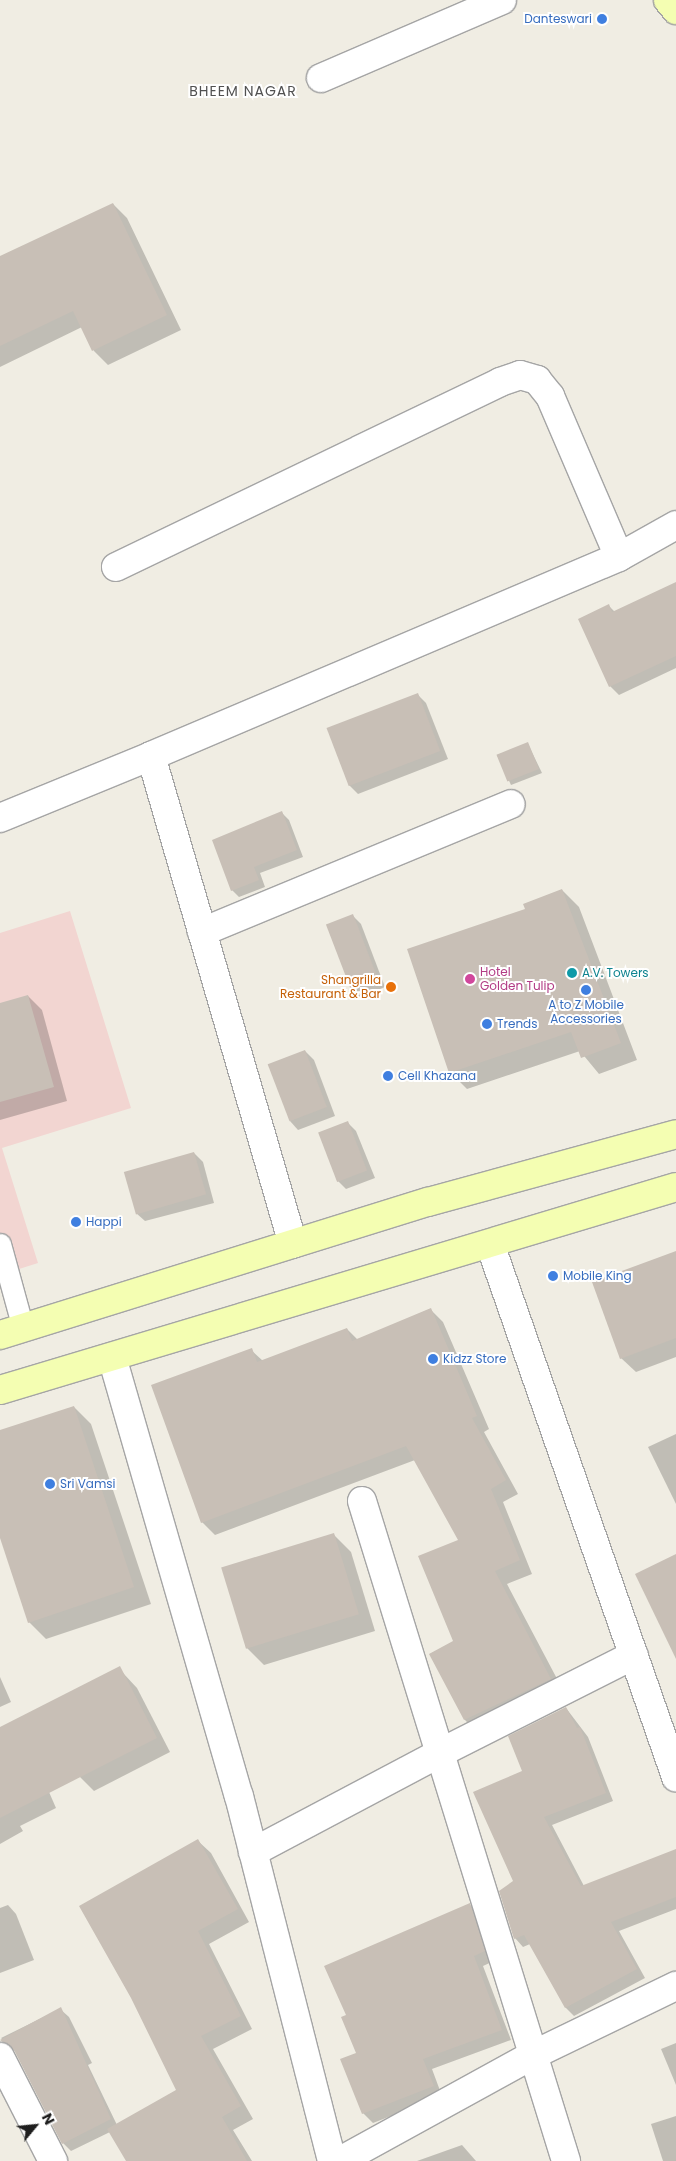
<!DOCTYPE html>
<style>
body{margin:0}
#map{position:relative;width:676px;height:2161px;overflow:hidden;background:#f0ede3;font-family:Poppins,sans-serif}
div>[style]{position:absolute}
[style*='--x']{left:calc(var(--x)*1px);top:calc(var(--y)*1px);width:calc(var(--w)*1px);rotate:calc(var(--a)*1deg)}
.commercial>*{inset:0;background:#f2d5d1}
.shadow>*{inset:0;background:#0003}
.building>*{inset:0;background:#c8bfb6;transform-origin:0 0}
.roads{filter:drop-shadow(1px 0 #a5a5a5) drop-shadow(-1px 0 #a5a5a5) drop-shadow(0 1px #a5a5a5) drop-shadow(0 -1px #a5a5a5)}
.lane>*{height:21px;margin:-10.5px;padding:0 10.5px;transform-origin:10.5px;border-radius:10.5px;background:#fff}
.street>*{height:28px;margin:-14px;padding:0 14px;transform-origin:14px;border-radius:14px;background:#fff}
.secondary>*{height:28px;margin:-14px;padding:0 14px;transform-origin:14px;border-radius:14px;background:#f4feb2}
.dots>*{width:14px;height:14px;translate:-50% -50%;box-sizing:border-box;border:2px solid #fff;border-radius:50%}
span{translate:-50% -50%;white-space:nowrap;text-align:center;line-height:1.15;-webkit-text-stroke:4px #fff;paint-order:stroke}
.shop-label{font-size:12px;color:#366cbe}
.right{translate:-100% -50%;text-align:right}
.left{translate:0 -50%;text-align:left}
.hotel-label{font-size:12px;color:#b23c85}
.culture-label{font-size:12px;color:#0d838f}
.food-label{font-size:12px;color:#c56008}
.neighbourhood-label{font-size:14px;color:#515151;letter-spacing:1px}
.north{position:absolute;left:10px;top:2101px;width:50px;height:50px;-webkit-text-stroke:4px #fff;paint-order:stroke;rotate:62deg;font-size:14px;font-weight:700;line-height:20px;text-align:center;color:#1e1e1e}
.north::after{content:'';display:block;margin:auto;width:18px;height:22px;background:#1e1e1e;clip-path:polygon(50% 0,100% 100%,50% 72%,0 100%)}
</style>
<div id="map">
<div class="commercial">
<i style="clip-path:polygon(70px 911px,131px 1108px,2px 1148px,38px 1263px,0 1275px,0 933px)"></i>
</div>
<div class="shadow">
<i style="clip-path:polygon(113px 204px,127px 218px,181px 330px,108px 365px,94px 351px,82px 327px,0 367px,0 258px)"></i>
<i style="clip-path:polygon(676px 583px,676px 668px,619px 695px,610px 686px,609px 606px,615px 612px)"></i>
<i style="clip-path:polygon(418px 695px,426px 703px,448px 759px,358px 794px,349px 785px)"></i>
<i style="clip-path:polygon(528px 744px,542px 773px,511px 785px,497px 755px)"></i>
<i style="clip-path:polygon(282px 813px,289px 820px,303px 857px,260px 873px,265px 887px,239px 897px,232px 890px)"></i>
<i style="clip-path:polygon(562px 890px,579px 907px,637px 1060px,599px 1074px,580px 1051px,467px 1089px,450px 1072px,526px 910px)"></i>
<i style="clip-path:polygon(353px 916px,361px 924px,385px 987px,360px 997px,351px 988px)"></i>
<i style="clip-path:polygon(28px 996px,42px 1010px,67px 1101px,0 1120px,0 1004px)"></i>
<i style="clip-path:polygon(305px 1051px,314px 1060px,335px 1116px,298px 1130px,290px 1121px)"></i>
<i style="clip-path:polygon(348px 1123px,356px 1131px,375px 1178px,346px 1189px,338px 1181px)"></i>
<i style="clip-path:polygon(194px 1153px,203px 1162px,214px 1203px,145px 1221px,136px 1213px)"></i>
<i style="clip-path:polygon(676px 1257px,676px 1357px,636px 1372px,621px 1358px)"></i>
<i style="clip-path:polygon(430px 1309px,443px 1322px,489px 1429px,484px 1432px,518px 1494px,503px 1502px,532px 1574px,507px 1584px,564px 1692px,478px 1733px,465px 1720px,430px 1654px,455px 1641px,460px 1540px,415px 1460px,215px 1535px,202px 1522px,251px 1350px,263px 1361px,347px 1329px,358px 1340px)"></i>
<i style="clip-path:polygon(74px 1407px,91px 1424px,151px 1604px,46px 1639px,29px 1622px,0 1534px,0 1432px)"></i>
<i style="clip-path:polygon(676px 1434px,676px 1504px,648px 1447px)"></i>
<i style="clip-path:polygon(334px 1535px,351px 1552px,375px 1631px,264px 1665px,247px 1648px)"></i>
<i style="clip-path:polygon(123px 1673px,137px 1688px,170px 1752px,94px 1791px,80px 1777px)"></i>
<i style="clip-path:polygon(0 1677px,11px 1702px,0 1707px)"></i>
<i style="clip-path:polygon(566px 1708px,588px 1737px,613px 1801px,552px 1825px,584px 1886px,676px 1851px,676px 1909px,619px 1931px,645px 1978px,574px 2016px,566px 2008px,530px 1944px,523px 1947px,515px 1938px,514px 1881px,523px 1771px)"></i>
<i style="clip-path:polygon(0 1741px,28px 1744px,56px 1808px,20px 1826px,23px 1831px,0 1844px)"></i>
<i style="clip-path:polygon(198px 1841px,211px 1853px,249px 1922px,209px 1944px,252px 2029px,213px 2049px,253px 2119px,233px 2130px,252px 2161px,127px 2161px,110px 2132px,71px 2151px,63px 2143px,16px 2052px,1px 2038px,60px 2009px,69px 2017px,92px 2063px,88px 2065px,117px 2125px,177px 2090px)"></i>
<i style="clip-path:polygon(8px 1905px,16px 1914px,34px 1960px,0 1973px,0 1908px)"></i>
<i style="clip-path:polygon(470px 1905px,479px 1914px,494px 1961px,483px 1966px,511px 2040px,432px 2069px,442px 2096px,373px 2123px,363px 2113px,358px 2054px,347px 2016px)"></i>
<i style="clip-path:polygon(676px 2043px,676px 2085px,661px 2049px)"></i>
<i style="clip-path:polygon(676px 2116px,676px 2161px,663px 2161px,651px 2124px)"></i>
<i style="clip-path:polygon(462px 2145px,476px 2161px,417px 2161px)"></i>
</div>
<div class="building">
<i style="clip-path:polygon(113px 203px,167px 315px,92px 351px,73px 311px,0 346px,0 256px)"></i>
<i style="clip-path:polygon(676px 582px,676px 656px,609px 687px,578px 619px,609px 604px,612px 612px)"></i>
<i style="left:418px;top:693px;width:62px;height:98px;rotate:69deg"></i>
<i style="left:528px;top:742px;width:29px;height:34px;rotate:68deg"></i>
<i style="clip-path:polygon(282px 811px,297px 850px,254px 867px,259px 880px,231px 891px,212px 840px)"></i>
<i style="clip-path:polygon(562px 889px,621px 1043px,581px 1058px,571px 1032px,449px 1073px,407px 949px,525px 909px,523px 904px)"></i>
<i style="left:353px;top:914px;width:68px;height:29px;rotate:69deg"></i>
<i style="clip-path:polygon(28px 995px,54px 1087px,0 1102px,0 1003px)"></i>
<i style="left:305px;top:1050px;width:61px;height:40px;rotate:69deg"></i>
<i style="left:348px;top:1121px;width:53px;height:32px;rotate:69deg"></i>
<i style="left:194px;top:1152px;width:44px;height:73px;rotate:74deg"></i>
<i style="clip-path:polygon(676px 1251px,676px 1338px,620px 1359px,592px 1282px)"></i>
<i style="clip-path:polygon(431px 1308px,477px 1416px,472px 1418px,506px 1480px,491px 1489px,520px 1560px,495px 1571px,551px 1679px,464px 1720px,429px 1654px,453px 1641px,418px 1556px,458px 1540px,406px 1446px,201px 1523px,151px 1385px,252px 1348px,257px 1362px,347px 1328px,352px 1341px)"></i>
<i style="clip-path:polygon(74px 1406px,134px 1587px,28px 1623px,0 1538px,0 1430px)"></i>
<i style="left:334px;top:1533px;width:85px;height:118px;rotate:73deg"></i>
<i style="clip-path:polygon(676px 1554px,676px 1659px,635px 1574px)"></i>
<i style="clip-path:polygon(120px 1666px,157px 1738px,0 1818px,0 1727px)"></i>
<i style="clip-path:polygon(566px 1707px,577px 1728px,580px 1727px,606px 1793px,544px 1817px,581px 1886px,676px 1849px,676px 1897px,611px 1922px,637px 1969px,565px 2008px,524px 1935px,514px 1939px,499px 1891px,513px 1881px,473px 1792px,522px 1771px,508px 1736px)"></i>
<i style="clip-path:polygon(198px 1839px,238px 1909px,198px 1931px,241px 2016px,201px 2036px,241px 2106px,222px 2117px,247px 2161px,126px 2161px,107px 2129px,176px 2090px,131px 1998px,79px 1906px)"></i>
<i style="clip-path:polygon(470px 1903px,485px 1951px,474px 1956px,502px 2030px,423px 2059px,434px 2086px,362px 2114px,340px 2059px,356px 2053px,341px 2017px,346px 2015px,324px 1966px)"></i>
<i style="clip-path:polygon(61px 2007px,111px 2119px,62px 2144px,14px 2050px,0 2040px)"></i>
</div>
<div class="roads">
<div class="lane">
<i style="--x:0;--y:1244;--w:87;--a:74.7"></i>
</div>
<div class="street">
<i style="--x:321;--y:78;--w:197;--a:-23.3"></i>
<i style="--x:116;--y:567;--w:426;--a:-25.7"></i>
<i style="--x:500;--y:382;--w:21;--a:-19"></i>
<i style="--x:520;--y:375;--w:18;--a:16"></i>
<i style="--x:537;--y:380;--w:21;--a:51"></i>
<i style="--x:550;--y:396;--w:175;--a:66.8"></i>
<i style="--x:151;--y:756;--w:509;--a:-23.04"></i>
<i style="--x:619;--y:557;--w:65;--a:-29.3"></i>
<i style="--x:0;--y:818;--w:163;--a:-22.3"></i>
<i style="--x:151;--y:756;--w:508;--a:73.78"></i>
<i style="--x:202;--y:932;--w:334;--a:-22.5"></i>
<i style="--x:490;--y:1244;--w:565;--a:70.76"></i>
<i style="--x:112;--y:1357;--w:457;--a:73.9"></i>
<i style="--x:239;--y:1796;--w:377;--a:75.7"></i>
<i style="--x:362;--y:1501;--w:691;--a:72.82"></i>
<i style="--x:253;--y:1852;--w:212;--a:-27.9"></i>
<i style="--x:440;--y:1753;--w:217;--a:-26.8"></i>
<i style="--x:0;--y:2057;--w:117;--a:63"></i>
<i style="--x:340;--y:2161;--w:220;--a:-28.8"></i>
<i style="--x:533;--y:2055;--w:159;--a:-25.8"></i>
</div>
<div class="secondary">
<i style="--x:668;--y:0;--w:13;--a:51"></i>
<i style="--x:0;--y:1335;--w:448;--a:-17.3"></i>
<i style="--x:428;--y:1202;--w:257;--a:-15.3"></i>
<i style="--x:0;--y:1390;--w:706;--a:-16.71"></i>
</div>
</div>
<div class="dots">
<i style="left:602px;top:19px;background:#3f7fe0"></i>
<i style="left:572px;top:973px;background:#0f9aa8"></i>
<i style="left:470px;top:979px;background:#d1479c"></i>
<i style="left:391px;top:987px;background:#e8710a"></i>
<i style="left:586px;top:990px;background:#3f7fe0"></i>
<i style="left:487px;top:1024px;background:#3f7fe0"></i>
<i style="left:388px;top:1076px;background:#3f7fe0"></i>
<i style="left:76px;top:1222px;background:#3f7fe0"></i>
<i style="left:553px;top:1276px;background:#3f7fe0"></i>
<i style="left:433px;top:1359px;background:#3f7fe0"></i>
<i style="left:50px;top:1484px;background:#3f7fe0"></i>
</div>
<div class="shop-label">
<span class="right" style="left:592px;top:19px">Danteswari</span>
<span style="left:586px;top:1012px">A to Z Mobile<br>Accessories</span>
<span class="left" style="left:497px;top:1024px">Trends</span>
<span class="left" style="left:398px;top:1076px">Cell Khazana</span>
<span class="left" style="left:86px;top:1222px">Happi</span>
<span class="left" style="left:563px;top:1276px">Mobile King</span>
<span class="left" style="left:443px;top:1359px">Kidzz Store</span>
<span class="left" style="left:60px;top:1484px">Sri Vamsi</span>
</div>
<div class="hotel-label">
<span class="left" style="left:480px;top:979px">Hotel<br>Golden Tulip</span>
</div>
<div class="culture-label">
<span class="left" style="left:582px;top:973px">A.V. Towers</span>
</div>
<div class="food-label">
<span class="right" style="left:381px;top:987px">Shangrilla<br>Restaurant &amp; Bar</span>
</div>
<div class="neighbourhood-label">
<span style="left:243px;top:91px">BHEEM NAGAR</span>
</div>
<div class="north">N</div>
</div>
